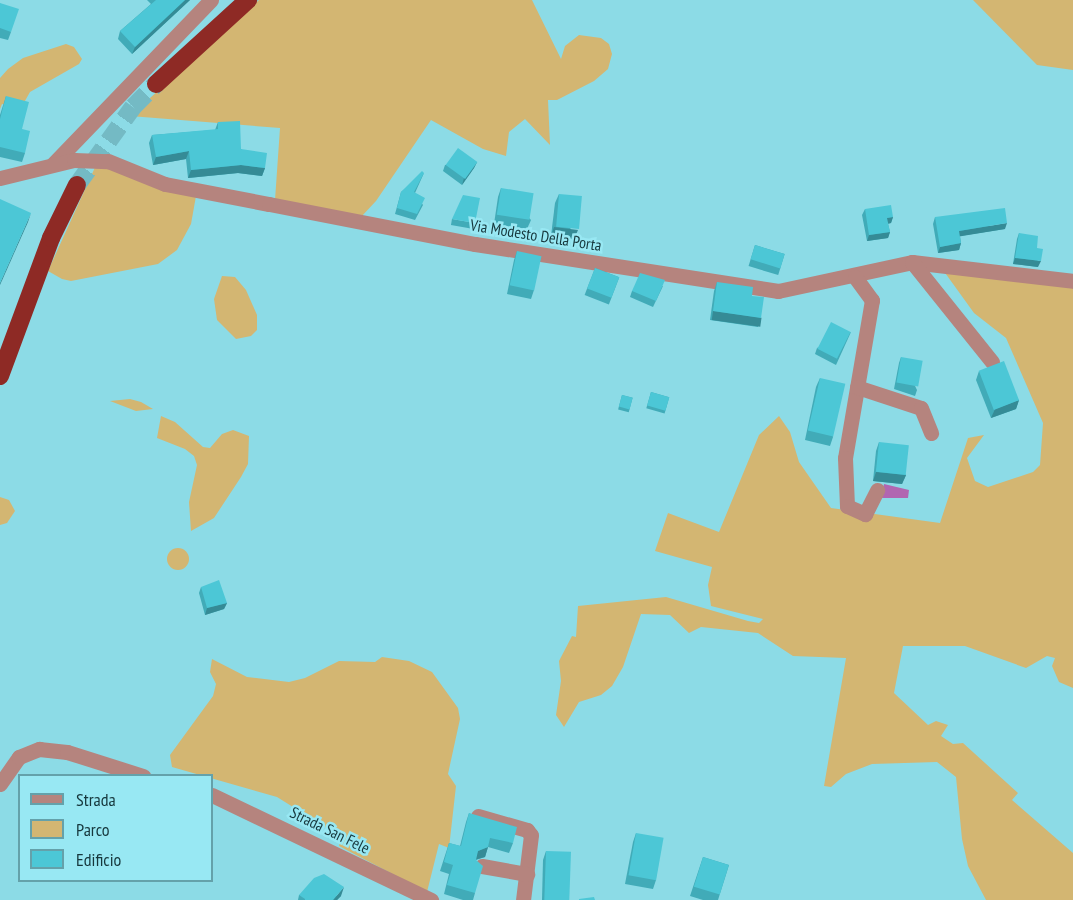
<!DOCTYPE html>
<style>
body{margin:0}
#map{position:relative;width:1073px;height:900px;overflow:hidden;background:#8cdbe6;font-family:"PT Sans Narrow",sans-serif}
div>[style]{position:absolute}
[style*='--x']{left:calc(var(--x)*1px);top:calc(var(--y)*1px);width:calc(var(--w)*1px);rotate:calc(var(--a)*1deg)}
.green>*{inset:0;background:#d3b672}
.round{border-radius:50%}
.water>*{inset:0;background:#b166b1}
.highway-tunnel>*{height:18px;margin-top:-9px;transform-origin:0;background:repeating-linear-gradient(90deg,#74bac4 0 18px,transparent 0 27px)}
.minor>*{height:15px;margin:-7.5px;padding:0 7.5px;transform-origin:7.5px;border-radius:7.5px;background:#b5847e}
.highway>*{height:18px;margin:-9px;padding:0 9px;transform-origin:9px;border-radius:9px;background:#8e2a25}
.wall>*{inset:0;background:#41abb8;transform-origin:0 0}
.shaded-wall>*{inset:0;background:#358b96;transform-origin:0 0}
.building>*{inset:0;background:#4cc7d6;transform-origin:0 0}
span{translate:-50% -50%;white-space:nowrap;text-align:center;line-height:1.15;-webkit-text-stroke:5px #98e8f3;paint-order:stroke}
.street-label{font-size:16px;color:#16373c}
.legend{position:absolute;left:18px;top:774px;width:195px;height:108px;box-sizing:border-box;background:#98e8f3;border:2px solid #64a1aa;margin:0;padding:8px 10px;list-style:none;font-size:18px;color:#16373c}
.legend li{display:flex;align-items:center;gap:12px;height:30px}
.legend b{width:30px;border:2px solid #64a1aa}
</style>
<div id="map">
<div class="green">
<i style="clip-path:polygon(259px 0,532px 0,561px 59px,565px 46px,579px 35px,601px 38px,609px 44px,612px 54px,608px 69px,594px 81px,557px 100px,548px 100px,550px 145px,525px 119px,509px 132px,506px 156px,483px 149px,431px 120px,376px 201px,361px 217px,275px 200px,280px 128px,130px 116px)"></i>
<i style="clip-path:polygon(973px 0,1073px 0,1073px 70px,1037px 65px)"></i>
<i style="clip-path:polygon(66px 44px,74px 47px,82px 59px,79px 64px,30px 92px,21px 108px,2px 104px,0 109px,0 78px,8px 69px,23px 58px)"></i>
<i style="clip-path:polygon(97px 163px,196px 196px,191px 224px,177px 250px,158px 264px,71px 281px,62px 279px,48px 271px)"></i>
<i style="clip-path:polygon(943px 270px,1073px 284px,1073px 688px,1059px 682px,1052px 666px,1055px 658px,1047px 656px,1026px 668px,965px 646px,903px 646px,894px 693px,928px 725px,936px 721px,948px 725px,941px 736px,953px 744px,963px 743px,1018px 793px,1012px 800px,1073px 853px,1073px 900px,986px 900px,968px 866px,962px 839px,956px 777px,937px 762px,872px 764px,846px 774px,831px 787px,824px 786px,846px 658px,793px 656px,758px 633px,701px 627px,689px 633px,670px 615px,641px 614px,623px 667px,612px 686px,601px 695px,579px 702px,564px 727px,556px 715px,561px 681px,559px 661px,572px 636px,576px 637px,578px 606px,666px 597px,748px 621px,759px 623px,763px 619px,711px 606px,708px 585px,712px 567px,655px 551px,668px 513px,719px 532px,759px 435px,779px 416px,790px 432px,799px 462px,831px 508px,940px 523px,968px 438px,984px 435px,967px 458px,975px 481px,988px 487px,1033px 472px,1040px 465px,1043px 423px,1006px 338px,974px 313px)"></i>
<i style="clip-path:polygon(222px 276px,235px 277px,246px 290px,257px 315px,257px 330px,251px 336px,236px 339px,217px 320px,214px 299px)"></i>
<i style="clip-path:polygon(130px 399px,141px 402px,153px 409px,136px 411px,110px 401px)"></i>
<i style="clip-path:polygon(161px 416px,175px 422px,203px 447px,210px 448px,222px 434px,233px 430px,249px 436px,248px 464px,241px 477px,214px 518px,191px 531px,189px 502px,197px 465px,194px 456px,185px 449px,157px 438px)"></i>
<i style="clip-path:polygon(0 497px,9px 500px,15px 511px,7px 523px,0 525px)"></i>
<i class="round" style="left:167px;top:548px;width:22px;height:22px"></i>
<i style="clip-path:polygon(382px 657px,409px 661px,432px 672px,458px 708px,460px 719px,448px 774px,456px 786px,449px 848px,439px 844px,427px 892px,339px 846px,341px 837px,277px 797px,172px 767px,170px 755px,213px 696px,216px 684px,210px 672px,212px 659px,247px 677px,289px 682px,305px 678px,339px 661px,375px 662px)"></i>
</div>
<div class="water">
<i style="clip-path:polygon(884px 484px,909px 490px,908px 498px,882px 498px)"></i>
</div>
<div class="highway-tunnel">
<i style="--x:77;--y:185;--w:96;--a:-54.3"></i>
<i style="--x:133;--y:107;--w:33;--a:-45"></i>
</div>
<div class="minor">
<i style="--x:53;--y:164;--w:228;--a:-46.1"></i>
<i style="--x:0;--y:178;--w:76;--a:-13.7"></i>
<i style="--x:74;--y:160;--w:34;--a:2"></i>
<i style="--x:108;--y:161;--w:61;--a:22"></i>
<i style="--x:165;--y:184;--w:106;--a:10.9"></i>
<i style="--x:269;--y:204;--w:210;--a:11"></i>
<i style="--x:475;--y:244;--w:307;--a:8.8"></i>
<i style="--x:778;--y:291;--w:137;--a:-12.2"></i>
<i style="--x:912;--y:262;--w:162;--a:6.7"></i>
<i style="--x:912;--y:262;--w:128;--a:51.3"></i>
<i style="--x:855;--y:277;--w:29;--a:54"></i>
<i style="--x:872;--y:300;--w:160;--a:99.7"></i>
<i style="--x:845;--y:458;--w:48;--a:87.6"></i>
<i style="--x:847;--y:506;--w:20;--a:24"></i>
<i style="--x:865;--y:514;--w:27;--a:-63"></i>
<i style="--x:857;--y:387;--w:67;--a:18.2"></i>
<i style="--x:921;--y:408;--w:27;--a:68"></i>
<i style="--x:0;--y:784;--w:33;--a:-55"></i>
<i style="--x:19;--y:757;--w:22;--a:-22"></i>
<i style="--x:39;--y:749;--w:28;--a:6"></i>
<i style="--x:67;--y:752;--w:80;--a:17.5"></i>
<i style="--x:212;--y:795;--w:243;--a:25.6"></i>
<i style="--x:478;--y:816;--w:51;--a:15.9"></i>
<i style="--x:527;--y:830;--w:6;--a:51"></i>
<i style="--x:531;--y:835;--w:65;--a:97"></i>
<i style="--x:482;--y:866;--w:46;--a:10.1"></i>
</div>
<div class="highway">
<i style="--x:156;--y:84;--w:125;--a:-42.4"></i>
<i style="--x:0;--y:376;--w:147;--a:-69.7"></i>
<i style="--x:51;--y:238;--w:59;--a:-63.9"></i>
</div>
<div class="wall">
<i style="clip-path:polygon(147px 0,190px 0,132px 54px,118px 39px,120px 31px,151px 4px)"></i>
<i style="clip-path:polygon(0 3px,11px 32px,8px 40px,0 38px)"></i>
<i style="clip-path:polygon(6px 96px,22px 129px,25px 153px,22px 162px,0 157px,0 115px)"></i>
<i style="clip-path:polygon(218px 122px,241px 149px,265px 168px,262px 176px,238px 173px,188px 178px,186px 159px,153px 165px,149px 143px,152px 135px,215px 130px)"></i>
<i style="clip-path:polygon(477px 162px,474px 168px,462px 185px,443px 171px,445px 165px)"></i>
<i style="clip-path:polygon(424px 173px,415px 193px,423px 205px,415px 220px,395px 214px,401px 192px)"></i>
<i style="clip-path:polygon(501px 188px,531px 220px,527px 229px,494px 224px,498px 197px)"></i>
<i style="clip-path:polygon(559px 194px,574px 239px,551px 236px,555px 203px)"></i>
<i style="clip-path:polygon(865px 209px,893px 217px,891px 223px,888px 224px,890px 232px,888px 238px,867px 241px,862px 215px)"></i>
<i style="clip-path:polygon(935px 217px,1005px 229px,960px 236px,961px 243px,959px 250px,938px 253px,933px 224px)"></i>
<i style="left:452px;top:219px;width:23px;height:6px;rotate:10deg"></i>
<i style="clip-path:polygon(1019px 233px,1037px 248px,1038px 267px,1013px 264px,1017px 239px)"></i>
<i style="left:755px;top:245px;width:31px;height:22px;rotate:17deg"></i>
<i style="clip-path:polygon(517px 251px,534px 290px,531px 299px,507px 294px,514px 260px)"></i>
<i style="left:595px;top:268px;width:26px;height:29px;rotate:21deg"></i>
<i style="clip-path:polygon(717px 282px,752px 296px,761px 318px,758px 327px,710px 320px,714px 291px)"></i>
<i style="clip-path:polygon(663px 286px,653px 307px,630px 297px,632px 291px)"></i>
<i style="clip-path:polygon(851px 332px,836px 365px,815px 354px,817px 348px)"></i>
<i style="clip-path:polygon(901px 357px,917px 390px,915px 396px,894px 389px,899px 363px)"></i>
<i style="clip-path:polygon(979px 371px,1019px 400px,1016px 409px,991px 418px,976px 380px)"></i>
<i style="clip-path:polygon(820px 378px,833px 437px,830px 446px,805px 440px,816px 387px)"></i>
<i style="left:651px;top:392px;width:19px;height:17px;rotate:16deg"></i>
<i style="left:622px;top:395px;width:11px;height:15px;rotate:15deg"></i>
<i style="clip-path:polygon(879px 442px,906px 475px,902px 484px,873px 481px,876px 451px)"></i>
<i style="clip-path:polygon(201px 587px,227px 603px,224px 609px,205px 615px,199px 593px)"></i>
<i style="clip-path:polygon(469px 813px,513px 843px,509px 853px,488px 847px,485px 857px,476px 860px,475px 893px,473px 900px,463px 900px,444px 894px,449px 874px,440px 871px,449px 843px,460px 846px,466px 822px)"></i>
<i style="clip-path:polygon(636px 833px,656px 880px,653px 889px,625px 884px,633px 842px)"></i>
<i style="clip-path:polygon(546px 851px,569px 900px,542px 900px,543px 860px)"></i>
<i style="clip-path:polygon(703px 857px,729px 865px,718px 900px,703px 900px,690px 896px)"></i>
<i style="clip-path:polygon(299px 895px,341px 896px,337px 900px,298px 900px)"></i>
</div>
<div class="shaded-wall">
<i style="clip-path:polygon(185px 0,190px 0,132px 54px,135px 47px)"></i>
<i style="clip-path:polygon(189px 151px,186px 159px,153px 165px,156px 157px)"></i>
<i style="clip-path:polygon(477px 162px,474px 168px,462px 185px,464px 178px)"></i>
<i style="clip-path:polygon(241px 165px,265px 168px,262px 176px,238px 173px,188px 178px,191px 170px)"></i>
<i style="clip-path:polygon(31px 213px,28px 222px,0 285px,0 283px)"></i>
<i style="clip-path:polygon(893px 217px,891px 223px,885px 224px,887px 218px)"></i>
<i style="clip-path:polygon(1007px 223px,1005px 229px,956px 237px,959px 231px)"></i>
<i style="clip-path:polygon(554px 227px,578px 230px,574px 239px,551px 236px)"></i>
<i style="clip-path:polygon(890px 232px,888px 238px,867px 241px,869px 235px)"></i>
<i style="clip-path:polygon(961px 243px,959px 250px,938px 253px,940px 247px)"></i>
<i style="clip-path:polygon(1015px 258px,1041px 261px,1038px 267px,1013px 264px)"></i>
<i style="left:713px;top:311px;width:49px;height:9px;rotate:8deg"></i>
<i style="clip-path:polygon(1019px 400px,1016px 409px,991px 418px,995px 409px)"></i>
<i style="clip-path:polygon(876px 472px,906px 475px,902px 484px,873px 481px)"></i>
<i style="clip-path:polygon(227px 603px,224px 609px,205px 615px,207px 608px)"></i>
<i style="clip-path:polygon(488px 847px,485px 857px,474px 860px,478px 851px)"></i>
<i style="clip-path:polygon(344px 887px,341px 896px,337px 900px,333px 900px)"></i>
</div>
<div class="building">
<i style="clip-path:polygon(156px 0,185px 0,135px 47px,120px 31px)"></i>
<i style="clip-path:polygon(0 3px,19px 9px,11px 32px,0 28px)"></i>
<i style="clip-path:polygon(6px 96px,29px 102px,22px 129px,30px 131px,25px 153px,0 147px,0 119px)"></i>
<i style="clip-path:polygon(240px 121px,241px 149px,267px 153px,265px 168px,241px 165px,191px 170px,189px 151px,156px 157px,152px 135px,218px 129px,218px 122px)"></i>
<i style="left:458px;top:148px;width:24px;height:21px;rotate:36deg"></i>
<i style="clip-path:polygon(422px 171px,424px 173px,414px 192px,425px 198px,417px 214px,397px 208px,401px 192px)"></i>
<i style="left:501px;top:188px;width:33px;height:27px;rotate:9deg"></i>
<i style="left:559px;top:194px;width:23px;height:33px;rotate:5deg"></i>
<i style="clip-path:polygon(463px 195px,480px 198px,475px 223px,452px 219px)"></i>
<i style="clip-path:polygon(0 199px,31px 213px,0 283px)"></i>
<i style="clip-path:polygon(891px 205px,893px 217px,887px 218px,890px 232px,869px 235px,865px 209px)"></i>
<i style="clip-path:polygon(1005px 208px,1007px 223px,959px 231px,961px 243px,940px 247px,935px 217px)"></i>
<i style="clip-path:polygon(1019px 233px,1038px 236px,1037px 248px,1043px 249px,1041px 261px,1015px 258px)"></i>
<i style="left:755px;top:245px;width:31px;height:15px;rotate:17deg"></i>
<i style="left:517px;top:251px;width:25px;height:35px;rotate:12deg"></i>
<i style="left:595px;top:268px;width:26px;height:22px;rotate:21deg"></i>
<i style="clip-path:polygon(640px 273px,665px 280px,656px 301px,632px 291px)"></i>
<i style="clip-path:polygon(717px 282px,753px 287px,752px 296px,764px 297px,761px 318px,713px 311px)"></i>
<i style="left:831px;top:322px;width:22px;height:30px;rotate:27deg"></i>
<i style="left:901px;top:357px;width:22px;height:26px;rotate:10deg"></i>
<i style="left:1004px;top:361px;width:42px;height:27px;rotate:69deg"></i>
<i style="left:820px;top:378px;width:26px;height:54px;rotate:13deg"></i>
<i style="left:651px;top:392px;width:19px;height:14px;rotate:16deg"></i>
<i style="left:622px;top:395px;width:11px;height:12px;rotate:15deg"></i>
<i style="left:879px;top:442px;width:30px;height:30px;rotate:6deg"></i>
<i style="clip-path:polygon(219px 580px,227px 603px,207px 608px,201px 587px)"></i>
<i style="clip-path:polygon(469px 813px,517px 827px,513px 843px,490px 838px,488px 847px,478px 851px,476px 860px,483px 866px,475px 893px,447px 885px,453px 865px,444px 862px,449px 843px,461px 846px)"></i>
<i style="left:636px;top:833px;width:28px;height:43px;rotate:10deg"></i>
<i style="left:546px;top:851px;width:25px;height:49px;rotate:2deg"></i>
<i style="left:703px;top:857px;width:27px;height:31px;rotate:17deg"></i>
<i style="clip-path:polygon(324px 874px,344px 887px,333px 900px,305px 900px,305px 899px,299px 895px,314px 878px)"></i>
<i style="clip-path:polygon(594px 897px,595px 900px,579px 900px,579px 899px)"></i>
</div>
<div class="street-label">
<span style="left:536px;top:235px;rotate:9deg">Via Modesto Della Porta</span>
<span style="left:330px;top:830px;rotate:26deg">Strada San Fele</span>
</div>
<ul class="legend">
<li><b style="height:8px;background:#b5847e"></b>Strada</li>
<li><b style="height:16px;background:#d3b672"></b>Parco</li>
<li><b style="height:16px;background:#4cc7d6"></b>Edificio</li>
</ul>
</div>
